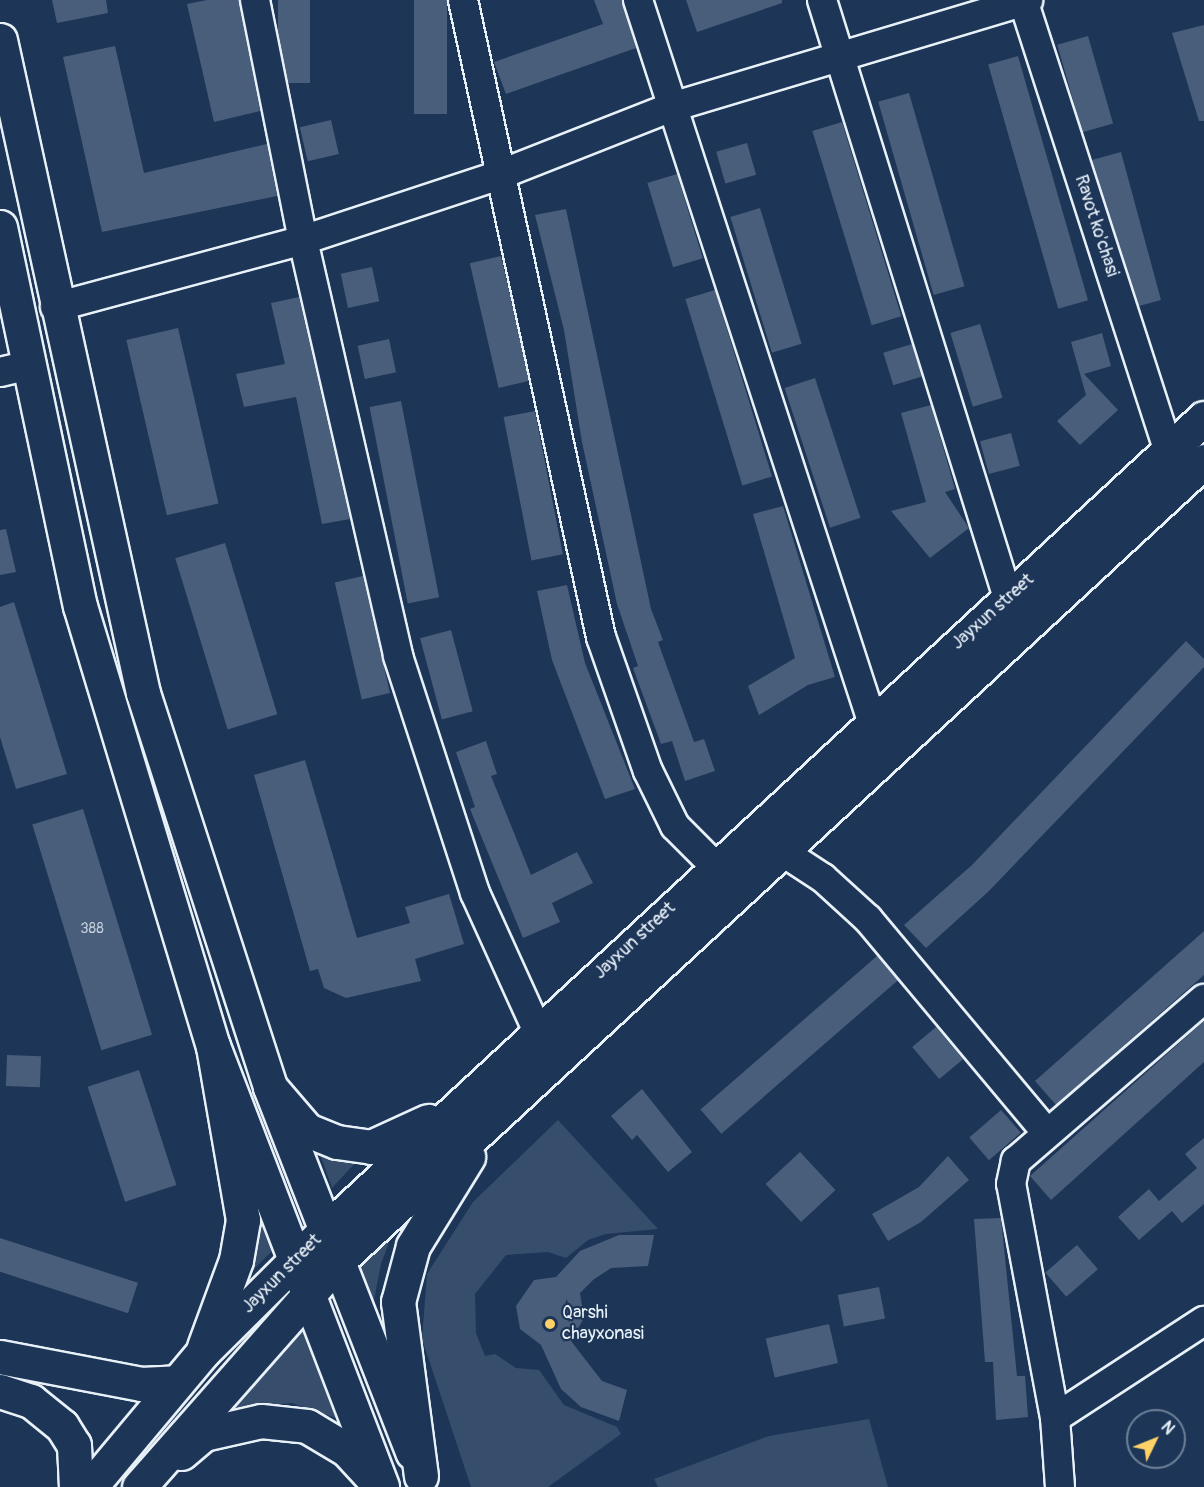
<!DOCTYPE html>
<style>
body{margin:0}
#map{position:relative;width:1204px;height:1487px;overflow:hidden;background:#1d3557;font-family:Pangolin,sans-serif}
div>[style]{position:absolute}
[style*='--x']{left:calc(var(--x)*1px);top:calc(var(--y)*1px);width:calc(var(--w)*1px);rotate:calc(var(--a)*1deg)}
.green>*{inset:0;background:#374d6c}
.building>*{inset:0;background:#495e7a;transform-origin:0 0}
.roads{filter:drop-shadow(2px 0 #e8f1f8) drop-shadow(-2px 0 #e8f1f8) drop-shadow(0 2px #e8f1f8) drop-shadow(0 -2px #e8f1f8)}
.minor>*{height:28px;margin:-14px;padding:0 14px;transform-origin:14px;border-radius:14px;background:#1d3557}
.major>*{height:33px;margin:-16.5px;padding:0 16.5px;transform-origin:16.5px;border-radius:16.5px;background:#1d3557}
.highway>*{height:33px;margin:-16.5px;padding:0 16.5px;transform-origin:16.5px;border-radius:16.5px;background:#1d3557}
.dots>*{width:16px;height:16px;translate:-50% -50%;box-sizing:border-box;border:3px solid #1d3557;border-radius:50%}
span{translate:-50% -50%;white-space:nowrap;text-align:center;line-height:1.15;-webkit-text-stroke:4.5px #1d3557;paint-order:stroke}
.number-label{font-size:15px;color:#c0ccd8}
.number-label span{-webkit-text-stroke-width:0}
.street-label{font-size:18px;color:#e8f1f8}
.poi-label{font-size:18px;color:#e8f1f8}
.left{translate:0 -50%;text-align:left}
.north{position:absolute;left:1126px;top:1409px;width:60px;height:60px;box-sizing:border-box;background:#1d3557;border:2px solid #6e8097;border-radius:50%;rotate:47deg;font-size:16px;font-weight:700;line-height:24px;text-align:center;color:#e8f1f8}
.north::after{content:'';display:block;margin:auto;width:21px;height:27px;background:#ffd166;clip-path:polygon(50% 0,100% 100%,50% 72%,0 100%)}
</style>
<div id="map">
<div class="green">
<i style="clip-path:polygon(558px 1120px,658px 1229px,606px 1234px,588px 1240px,566px 1258px,548px 1252px,506px 1255px,475px 1294px,476px 1333px,485px 1356px,495px 1354px,516px 1368px,539px 1370px,564px 1405px,617px 1427px,621px 1434px,548px 1487px,471px 1487px,422px 1339px,427px 1274px,473px 1202px)"></i>
<i style="clip-path:polygon(319px 1151px,357px 1161px,332px 1188px)"></i>
<i style="clip-path:polygon(258px 1207px,275px 1248px,241px 1282px,255px 1240px)"></i>
<i style="clip-path:polygon(394px 1229px,381px 1264px,373px 1305px,358px 1260px)"></i>
<i style="clip-path:polygon(301px 1323px,336px 1418px,292px 1403px,221px 1410px)"></i>
<i style="clip-path:polygon(869px 1419px,888px 1487px,658px 1487px,654px 1479px,769px 1436px)"></i>
</div>
<div class="building">
<i style="clip-path:polygon(52px 0,106px 0,108px 13px,57px 23px)"></i>
<i style="clip-path:polygon(207px 0,239px 0,260px 111px,214px 122px,187px 4px)"></i>
<i style="left:278px;top:0;width:32px;height:83px"></i>
<i style="left:414px;top:0;width:33px;height:114px"></i>
<i style="clip-path:polygon(594px 0,622px 0,636px 48px,506px 94px,494px 62px,603px 24px)"></i>
<i style="clip-path:polygon(686px 0,782px 0,782px 3px,697px 32px)"></i>
<i style="clip-path:polygon(1204px 25px,1204px 121px,1199px 121px,1172px 33px)"></i>
<i style="left:1088px;top:36px;width:91px;height:32px;rotate:74deg"></i>
<i style="clip-path:polygon(115px 46px,144px 173px,267px 144px,277px 196px,102px 232px,63px 57px)"></i>
<i style="left:1018px;top:56px;width:254px;height:31px;rotate:74deg"></i>
<i style="left:909px;top:93px;width:201px;height:32px;rotate:74deg"></i>
<i style="left:331px;top:120px;width:35px;height:32px;rotate:77deg"></i>
<i style="left:842px;top:122px;width:203px;height:31px;rotate:73deg"></i>
<i style="left:747px;top:143px;width:33px;height:32px;rotate:74deg"></i>
<i style="clip-path:polygon(1121px 152px,1161px 300px,1139px 306px,1092px 160px)"></i>
<i style="left:677px;top:174px;width:88px;height:31px;rotate:73deg"></i>
<i style="left:760px;top:208px;width:142px;height:31px;rotate:73deg"></i>
<i style="clip-path:polygon(566px 209px,651px 609px,663px 640px,658px 642px,694px 742px,704px 739px,715px 771px,685px 781px,672px 741px,661px 744px,633px 668px,638px 666px,617px 604px,582px 442px,564px 330px,535px 215px)"></i>
<i style="left:501px;top:256px;width:128px;height:32px;rotate:77deg"></i>
<i style="left:372px;top:267px;width:35px;height:32px;rotate:78deg"></i>
<i style="left:715px;top:290px;width:195px;height:31px;rotate:73deg"></i>
<i style="clip-path:polygon(299px 297px,350px 519px,322px 524px,296px 397px,244px 407px,236px 374px,285px 364px,271px 303px)"></i>
<i style="left:980px;top:324px;width:77px;height:31px;rotate:73deg"></i>
<i style="left:178px;top:328px;width:180px;height:53px;rotate:77deg"></i>
<i style="clip-path:polygon(1102px 333px,1111px 366px,1084px 374px,1118px 410px,1080px 445px,1057px 421px,1086px 395px,1071px 342px)"></i>
<i style="left:389px;top:339px;width:34px;height:32px;rotate:78deg"></i>
<i style="left:912px;top:344px;width:34px;height:30px;rotate:73deg"></i>
<i style="left:815px;top:378px;width:147px;height:32px;rotate:72deg"></i>
<i style="left:401px;top:401px;width:200px;height:32px;rotate:79deg"></i>
<i style="clip-path:polygon(931px 405px,955px 489px,945px 492px,969px 528px,930px 558px,891px 511px,926px 502px,901px 413px)"></i>
<i style="left:535px;top:411px;width:146px;height:32px;rotate:79deg"></i>
<i style="left:1011px;top:433px;width:34px;height:32px;rotate:75deg"></i>
<i style="clip-path:polygon(783px 506px,835px 677px,808px 685px,759px 715px,748px 686px,795px 658px,753px 514px)"></i>
<i style="clip-path:polygon(6px 529px,16px 572px,0 575px,0 530px)"></i>
<i style="left:225px;top:543px;width:179px;height:52px;rotate:73deg"></i>
<i style="left:363px;top:576px;width:120px;height:29px;rotate:77deg"></i>
<i style="clip-path:polygon(567px 585px,585px 663px,635px 789px,605px 799px,552px 660px,537px 591px)"></i>
<i style="clip-path:polygon(14px 602px,67px 774px,16px 789px,0 737px,0 607px)"></i>
<i style="left:451px;top:630px;width:84px;height:32px;rotate:75deg"></i>
<i style="clip-path:polygon(1186px 641px,1204px 659px,1204px 667px,989px 891px,926px 948px,904px 925px,972px 865px)"></i>
<i style="clip-path:polygon(486px 741px,497px 774px,491px 776px,531px 875px,577px 852px,593px 883px,552px 903px,560px 922px,523px 938px,470px 809px,475px 807px,456px 752px)"></i>
<i style="clip-path:polygon(305px 760px,357px 938px,410px 923px,405px 907px,449px 894px,464px 944px,415px 959px,421px 981px,346px 998px,324px 988px,318px 969px,310px 971px,254px 775px)"></i>
<i style="left:83px;top:809px;width:236px;height:53px;rotate:73deg"></i>
<i style="clip-path:polygon(1204px 931px,1204px 975px,1056px 1105px,1035px 1081px)"></i>
<i style="left:877px;top:956px;width:32px;height:234px;rotate:49deg"></i>
<i style="clip-path:polygon(1204px 1021px,1204px 1062px,1051px 1200px,1030px 1176px)"></i>
<i style="left:936px;top:1027px;width:42px;height:31px;rotate:50deg"></i>
<i style="left:7px;top:1055px;width:34px;height:31px;rotate:2deg"></i>
<i style="left:139px;top:1070px;width:121px;height:54px;rotate:72deg"></i>
<i style="clip-path:polygon(642px 1089px,692px 1152px,668px 1172px,637px 1135px,632px 1140px,611px 1116px)"></i>
<i style="left:1001px;top:1110px;width:30px;height:42px;rotate:49deg"></i>
<i style="clip-path:polygon(1204px 1138px,1204px 1204px,1182px 1223px,1172px 1211px,1139px 1240px,1118px 1217px,1149px 1189px,1159px 1201px,1197px 1168px,1185px 1154px)"></i>
<i style="left:800px;top:1152px;width:52px;height:47px;rotate:47deg"></i>
<i style="clip-path:polygon(948px 1156px,969px 1180px,921px 1222px,888px 1241px,872px 1214px,919px 1187px)"></i>
<i style="clip-path:polygon(1001px 1218px,1017px 1376px,1025px 1376px,1028px 1417px,996px 1420px,993px 1362px,985px 1362px,974px 1219px)"></i>
<i style="clip-path:polygon(619px 1235px,654px 1235px,648px 1266px,611px 1268px,593px 1280px,580px 1293px,584px 1318px,571px 1341px,602px 1381px,627px 1390px,619px 1421px,581px 1407px,561px 1389px,541px 1345px,520px 1329px,516px 1306px,534px 1280px,556px 1277px,580px 1251px)"></i>
<i style="left:0;top:1238px;width:145px;height:32px;rotate:18deg"></i>
<i style="left:1077px;top:1245px;width:32px;height:42px;rotate:49deg"></i>
<i style="left:879px;top:1287px;width:32px;height:42px;rotate:79deg"></i>
<i style="left:829px;top:1324px;width:40px;height:65px;rotate:77deg"></i>
</div>
<div class="roads">
<div class="minor">
<i style="--x:255;--y:0;--w:245;--a:78.7"></i>
<i style="--x:303;--y:240;--w:427;--a:77.1"></i>
<i style="--x:398;--y:656;--w:249;--a:72"></i>
<i style="--x:475;--y:893;--w:153;--a:65.6"></i>
<i style="--x:463;--y:0;--w:652;--a:77.78"></i>
<i style="--x:601;--y:637;--w:142;--a:70.7"></i>
<i style="--x:648;--y:771;--w:61;--a:63.9"></i>
<i style="--x:675;--y:826;--w:57;--a:45"></i>
<i style="--x:638;--y:0;--w:758;--a:72.02"></i>
<i style="--x:822;--y:0;--w:626;--a:72.72"></i>
<i style="--x:1023;--y:0;--w:474;--a:72.1"></i>
<i style="--x:55;--y:307;--w:257;--a:-15.1"></i>
<i style="--x:303;--y:240;--w:206;--a:-18.3"></i>
<i style="--x:499;--y:175;--w:186;--a:-21.5"></i>
<i style="--x:672;--y:107;--w:372;--a:-16.7"></i>
<i style="--x:0;--y:372;--w:28;--a:-13"></i>
<i style="--x:783;--y:852;--w:48;--a:33"></i>
<i style="--x:823;--y:878;--w:61;--a:42.3"></i>
<i style="--x:868;--y:919;--w:279;--a:50.1"></i>
<i style="--x:1055;--y:1418;--w:178;--a:-33.1"></i>
<i style="--x:1060;--y:1487;--w:69;--a:-94.1"></i>
<i style="--x:1055;--y:1418;--w:238;--a:-100.6"></i>
<i style="--x:1011;--y:1184;--w:24;--a:-78"></i>
<i style="--x:1016;--y:1161;--w:248;--a:-40.8"></i>
</div>
<div class="major">
<i style="--x:0;--y:40;--w:668;--a:77.65"></i>
<i style="--x:143;--y:693;--w:414;--a:72.1"></i>
<i style="--x:270;--y:1087;--w:392;--a:68.7"></i>
<i style="--x:0;--y:227;--w:387;--a:78.1"></i>
<i style="--x:80;--y:606;--w:460;--a:73.2"></i>
<i style="--x:213;--y:1046;--w:472;--a:69"></i>
<i style="--x:0;--y:1357;--w:144;--a:10.8"></i>
<i style="--x:141;--y:1384;--w:36;--a:-3"></i>
<i style="--x:0;--y:1391;--w:33;--a:18"></i>
<i style="--x:31;--y:1401;--w:40;--a:39"></i>
<i style="--x:62;--y:1426;--w:22;--a:58"></i>
<i style="--x:74;--y:1445;--w:42;--a:87.3"></i>
</div>
<div class="highway">
<i style="--x:270;--y:1087;--w:57;--a:49.3"></i>
<i style="--x:307;--y:1130;--w:32;--a:22"></i>
<i style="--x:337;--y:1142;--w:34;--a:8"></i>
<i style="--x:371;--y:1147;--w:63;--a:-24.5"></i>
<i style="--x:204;--y:1347;--w:93;--a:-69.8"></i>
<i style="--x:236;--y:1260;--w:41;--a:-80.1"></i>
<i style="--x:243;--y:1220;--w:177;--a:-99.8"></i>
<i style="--x:181;--y:1453;--w:30;--a:-40"></i>
<i style="--x:204;--y:1434;--w:58;--a:-12.8"></i>
<i style="--x:261;--y:1421;--w:46;--a:6.2"></i>
<i style="--x:307;--y:1426;--w:47;--a:31"></i>
<i style="--x:347;--y:1450;--w:50;--a:47.4"></i>
<i style="--x:421;--y:1476;--w:176;--a:-97.5"></i>
<i style="--x:398;--y:1302;--w:58;--a:-75"></i>
<i style="--x:413;--y:1246;--w:105;--a:-58.3"></i>
<i style="--x:90;--y:1487;--w:176;--a:-50.1"></i>
<i style="--x:203;--y:1352;--w:176;--a:-44.8"></i>
<i style="--x:328;--y:1228;--w:1193;--a:-42.76"></i>
<i style="--x:139;--y:1487;--w:301;--a:-48.6"></i>
<i style="--x:338;--y:1261;--w:1179;--a:-42.73"></i>
</div>
</div>
<div class="dots">
<i style="left:550px;top:1324px;background:#ffd166"></i>
</div>
<div class="number-label">
<span style="left:92px;top:929px">388</span>
</div>
<div class="street-label">
<span style="left:1096px;top:226px;rotate:72deg">Ravot ko'chasi</span>
<span style="left:993px;top:612px;rotate:-42deg">Jayxun street</span>
<span style="left:635px;top:941px;rotate:-43deg">Jayxun street</span>
<span style="left:282px;top:1274px;rotate:-45deg">Jayxun street</span>
</div>
<div class="poi-label">
<span class="left" style="left:562px;top:1324px">Qarshi<br>chayxonasi</span>
</div>
<div class="north">N</div>
</div>
